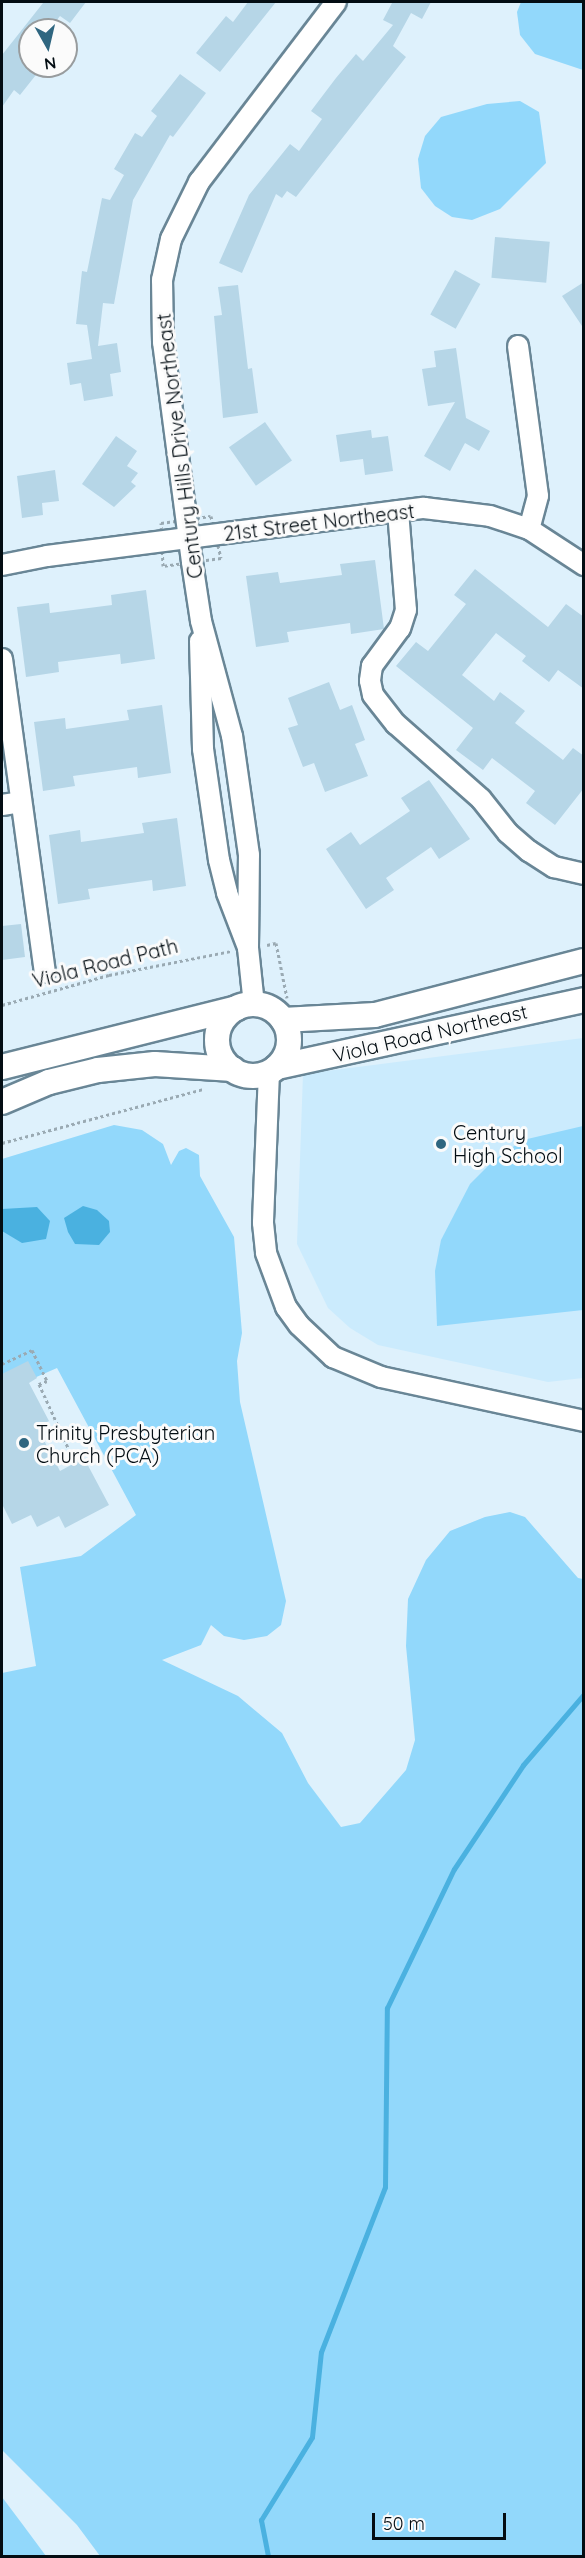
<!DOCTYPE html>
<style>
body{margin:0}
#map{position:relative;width:585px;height:2558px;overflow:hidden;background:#def1fc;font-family:Quicksand,sans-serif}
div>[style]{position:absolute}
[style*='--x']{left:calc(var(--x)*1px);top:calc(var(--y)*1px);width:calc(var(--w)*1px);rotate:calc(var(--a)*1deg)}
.built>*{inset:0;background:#cbebfd}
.green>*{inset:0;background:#92d8fb}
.water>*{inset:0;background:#4ab1e0}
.stream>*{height:5px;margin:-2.5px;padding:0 2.5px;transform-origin:2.5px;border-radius:2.5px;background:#4ab1e0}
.building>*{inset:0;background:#b6d6e7;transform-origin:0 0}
.path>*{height:3px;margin-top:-1.5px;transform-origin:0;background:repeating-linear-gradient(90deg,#9aaab3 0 3px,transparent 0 6px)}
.roads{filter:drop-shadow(2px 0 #698696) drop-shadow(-2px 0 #698696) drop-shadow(0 2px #698696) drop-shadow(0 -2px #698696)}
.minor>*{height:20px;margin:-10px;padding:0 10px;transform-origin:10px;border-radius:10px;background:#fff}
.major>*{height:24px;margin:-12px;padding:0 12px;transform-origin:12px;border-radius:12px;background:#fff}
.major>.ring{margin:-12px;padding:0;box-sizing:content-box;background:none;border:24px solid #fff;border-radius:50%}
.dots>*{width:16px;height:16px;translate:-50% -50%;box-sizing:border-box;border:3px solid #fbfbfb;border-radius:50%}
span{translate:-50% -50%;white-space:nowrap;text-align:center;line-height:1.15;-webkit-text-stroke:6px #fbfbfb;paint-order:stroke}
.street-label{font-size:20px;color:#030d13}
.poi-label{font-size:20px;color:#030d13}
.left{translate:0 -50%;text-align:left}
.frame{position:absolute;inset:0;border:3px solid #030d13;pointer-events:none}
.north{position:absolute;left:18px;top:18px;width:60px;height:60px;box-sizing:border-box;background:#fbfbfb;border:2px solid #989c9e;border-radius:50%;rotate:172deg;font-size:16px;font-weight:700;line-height:24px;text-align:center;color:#030d13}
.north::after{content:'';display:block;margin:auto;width:21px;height:27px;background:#2f6680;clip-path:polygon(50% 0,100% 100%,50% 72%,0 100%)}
.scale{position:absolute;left:372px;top:2513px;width:134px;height:27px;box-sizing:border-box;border:3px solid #030d13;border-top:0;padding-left:8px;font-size:18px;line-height:21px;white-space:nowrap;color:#030d13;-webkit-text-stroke:4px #fbfbfb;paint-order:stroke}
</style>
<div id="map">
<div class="built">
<i style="clip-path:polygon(583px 1038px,583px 1378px,548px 1382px,378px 1345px,350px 1328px,328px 1308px,297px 1244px,303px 1074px)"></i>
</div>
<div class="green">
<i style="clip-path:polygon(521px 2px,583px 2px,583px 70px,535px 54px,520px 35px,517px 12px)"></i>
<i style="clip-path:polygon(520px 101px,539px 112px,546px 163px,500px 209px,472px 220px,452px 217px,435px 206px,421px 188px,418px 159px,425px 136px,441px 117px,487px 104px)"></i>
<i style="clip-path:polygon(114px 1125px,142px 1130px,163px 1144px,171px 1165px,179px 1151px,186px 1148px,199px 1155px,200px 1176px,234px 1237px,242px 1333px,237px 1361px,240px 1402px,286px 1601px,281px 1625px,267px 1636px,244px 1640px,224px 1636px,211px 1625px,201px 1645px,162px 1660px,238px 1696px,282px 1733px,308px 1783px,341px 1827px,360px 1823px,406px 1770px,415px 1740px,406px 1646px,408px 1599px,426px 1560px,450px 1531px,485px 1517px,510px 1512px,525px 1517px,578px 1578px,583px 1579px,583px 2556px,100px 2556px,77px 2525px,2px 2450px,2px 1673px,36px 1666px,20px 1567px,81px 1556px,136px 1515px,57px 1368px,2px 1392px,2px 1159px)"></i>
<i style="clip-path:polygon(583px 1126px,583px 1310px,437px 1326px,435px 1271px,441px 1240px,470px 1184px,494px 1160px,523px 1140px)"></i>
<i style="clip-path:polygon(2px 2497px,23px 2525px,46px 2556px,2px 2556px)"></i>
</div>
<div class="water">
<i style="clip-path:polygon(83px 1206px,97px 1210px,109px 1221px,110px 1232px,99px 1245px,75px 1244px,68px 1232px,64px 1218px)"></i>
<i style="clip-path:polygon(37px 1207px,50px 1221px,46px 1239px,22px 1243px,2px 1231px,2px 1209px)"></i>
</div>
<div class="stream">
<i style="--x:268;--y:2556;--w:37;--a:-101"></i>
<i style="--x:261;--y:2520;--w:97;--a:-58.4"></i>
<i style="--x:312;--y:2437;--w:85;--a:-84"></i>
<i style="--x:321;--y:2352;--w:177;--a:-68.8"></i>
<i style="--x:385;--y:2187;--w:179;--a:-89.4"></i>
<i style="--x:387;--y:2008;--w:154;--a:-64.3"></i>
<i style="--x:454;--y:1869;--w:125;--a:-56.4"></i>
<i style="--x:523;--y:1765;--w:94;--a:-49.3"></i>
</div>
<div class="building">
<i style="clip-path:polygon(40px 2px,86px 2px,70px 23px,60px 16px,49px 30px,30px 30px,30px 66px,43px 66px,20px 95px,14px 90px,2px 107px,2px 55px,43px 3px)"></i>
<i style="clip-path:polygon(248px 2px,276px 2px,220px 72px,196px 53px,226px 16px,233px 22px)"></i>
<i style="clip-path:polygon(389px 2px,431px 2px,422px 19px,411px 13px,393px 46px,406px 57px,296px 197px,287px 191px,282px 198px,276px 194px,242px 273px,219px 263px,249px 195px,290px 144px,299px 151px,322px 119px,311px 111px,336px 78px,356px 54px,363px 61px,393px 25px,383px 20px,392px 3px)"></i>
<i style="clip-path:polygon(180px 74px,206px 93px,173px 137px,170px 135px,133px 200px,114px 304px,103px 303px,98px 346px,117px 343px,121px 372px,110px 374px,113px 396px,84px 401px,81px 383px,70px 385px,67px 363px,92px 359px,87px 325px,76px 324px,82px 271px,87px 272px,102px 198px,110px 200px,124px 175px,114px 169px,135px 133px,142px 137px,157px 116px,151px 111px)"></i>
<i style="left:495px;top:237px;width:55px;height:41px;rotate:5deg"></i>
<i style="left:455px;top:270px;width:29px;height:51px;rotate:29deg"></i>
<i style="clip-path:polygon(584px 282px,584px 329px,562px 296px)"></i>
<i style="clip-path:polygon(238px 285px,248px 369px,252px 368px,258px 413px,223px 418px,214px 316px,222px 315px,218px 287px)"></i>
<i style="clip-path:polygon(456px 348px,466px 418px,490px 431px,479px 451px,465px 443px,450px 471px,424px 456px,455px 402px,428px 406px,422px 369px,436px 367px,434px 351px)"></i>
<i style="left:265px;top:422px;width:47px;height:44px;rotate:55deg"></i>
<i style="clip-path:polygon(371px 430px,372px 438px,388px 436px,393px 471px,365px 475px,363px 459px,340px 462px,336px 435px)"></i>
<i style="clip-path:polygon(116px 436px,137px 451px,127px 466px,138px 473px,131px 482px,136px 486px,114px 507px,82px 484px)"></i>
<i style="clip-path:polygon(55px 470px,59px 501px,42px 503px,43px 515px,22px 518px,17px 476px)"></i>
<i style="clip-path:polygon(375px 560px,384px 629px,351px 634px,350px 623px,287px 632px,289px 642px,256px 647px,246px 576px,278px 572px,280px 583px,342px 575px,340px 564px)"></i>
<i style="clip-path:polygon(475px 569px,548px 627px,566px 604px,584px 617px,584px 689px,558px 670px,549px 682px,522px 661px,526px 656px,496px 633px,462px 675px,494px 701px,500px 692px,525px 711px,515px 723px,563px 760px,573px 748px,584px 756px,584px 788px,555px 825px,526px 803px,535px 791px,492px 758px,483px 770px,456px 750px,473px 728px,396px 666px,416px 642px,428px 651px,466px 604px,454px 595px)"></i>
<i style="clip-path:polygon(146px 590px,155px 659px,121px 664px,120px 654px,58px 662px,59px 672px,26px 677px,17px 607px,49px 603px,50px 613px,112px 605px,111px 595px)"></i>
<i style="clip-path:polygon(329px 682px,340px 710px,352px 705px,365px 740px,355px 744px,368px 776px,325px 792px,314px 763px,303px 767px,288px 728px,298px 725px,288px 698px)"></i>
<i style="clip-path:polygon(162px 705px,171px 773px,138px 778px,137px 767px,73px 776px,75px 786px,43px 791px,34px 722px,65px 718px,66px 729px,129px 720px,127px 710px)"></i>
<i style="clip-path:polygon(429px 780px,470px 839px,439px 859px,431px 847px,386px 878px,394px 890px,366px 909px,326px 849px,351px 832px,360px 845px,410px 811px,401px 798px)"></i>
<i style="clip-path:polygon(177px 818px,186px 886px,153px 891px,152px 880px,88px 889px,90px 899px,58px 904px,49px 835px,80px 830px,81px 842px,144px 833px,142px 823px)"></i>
<i style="clip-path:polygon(21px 924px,25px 957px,2px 960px,2px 926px)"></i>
<i style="clip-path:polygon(28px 1361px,37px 1378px,29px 1383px,49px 1421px,37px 1427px,60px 1471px,84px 1458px,109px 1505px,65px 1528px,59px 1516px,37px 1527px,31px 1515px,12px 1524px,2px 1504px,2px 1374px)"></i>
</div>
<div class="path">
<i style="--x:211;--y:516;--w:43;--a:76.6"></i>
<i style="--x:221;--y:558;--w:59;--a:172.1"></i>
<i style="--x:163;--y:566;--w:43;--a:-92.7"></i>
<i style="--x:161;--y:523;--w:50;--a:-8"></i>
<i style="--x:267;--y:945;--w:9;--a:-13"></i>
<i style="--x:276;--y:943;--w:56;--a:78.7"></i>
<i style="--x:2;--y:1005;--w:111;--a:-15.7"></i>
<i style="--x:109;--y:975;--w:124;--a:-11.1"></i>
<i style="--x:2;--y:1143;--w:209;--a:-15"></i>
<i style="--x:2;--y:1364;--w:33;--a:-25"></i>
<i style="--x:32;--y:1350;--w:34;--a:64"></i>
<i style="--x:47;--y:1381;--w:9;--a:159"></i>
<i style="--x:39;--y:1384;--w:87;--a:65.5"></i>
</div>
<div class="roads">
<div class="minor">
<i style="--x:518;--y:346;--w:151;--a:82.4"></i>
<i style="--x:538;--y:496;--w:34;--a:105"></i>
<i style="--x:398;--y:511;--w:99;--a:85.4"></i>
<i style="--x:406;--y:610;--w:19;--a:108"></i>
<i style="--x:400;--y:628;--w:47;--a:126.4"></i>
<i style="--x:372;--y:666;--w:15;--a:98"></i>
<i style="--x:370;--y:681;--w:14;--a:78"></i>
<i style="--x:373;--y:695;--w:37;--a:52"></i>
<i style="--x:396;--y:724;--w:113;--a:41.4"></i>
<i style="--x:481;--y:799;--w:43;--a:51.5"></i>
<i style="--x:508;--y:833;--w:28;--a:41"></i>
<i style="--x:529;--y:851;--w:30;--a:33"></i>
<i style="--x:554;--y:867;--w:31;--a:13"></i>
<i style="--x:2;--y:565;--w:46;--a:-11.3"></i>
<i style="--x:47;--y:556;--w:380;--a:-7.3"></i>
<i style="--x:424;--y:508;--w:66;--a:6.9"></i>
<i style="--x:490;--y:516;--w:41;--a:18.4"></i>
<i style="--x:529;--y:529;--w:66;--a:33.2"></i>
<i style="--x:200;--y:641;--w:108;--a:88.4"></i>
<i style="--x:203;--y:749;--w:112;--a:81.8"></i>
<i style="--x:219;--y:860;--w:34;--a:76"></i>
<i style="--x:227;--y:893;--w:56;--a:69"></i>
<i style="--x:2;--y:659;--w:316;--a:82.2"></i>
<i style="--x:2;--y:805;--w:19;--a:-9"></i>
<i style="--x:254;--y:1005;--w:57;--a:-96"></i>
<i style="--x:248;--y:948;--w:93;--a:-89.4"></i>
<i style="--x:249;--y:855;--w:120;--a:-98.1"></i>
<i style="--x:232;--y:736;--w:119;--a:-105.1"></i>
<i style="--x:201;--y:621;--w:60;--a:-98.7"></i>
<i style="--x:192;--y:562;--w:222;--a:-97.5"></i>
<i style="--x:163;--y:342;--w:62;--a:-90.9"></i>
<i style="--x:162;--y:280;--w:42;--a:-77.6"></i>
<i style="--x:171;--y:239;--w:64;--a:-63.8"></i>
<i style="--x:199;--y:182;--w:226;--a:-52.7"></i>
<i style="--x:269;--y:1072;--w:151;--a:92.3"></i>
<i style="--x:263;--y:1223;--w:30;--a:84"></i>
<i style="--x:266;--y:1253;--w:58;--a:69.7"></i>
<i style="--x:286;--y:1307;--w:22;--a:54"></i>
<i style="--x:299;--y:1325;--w:47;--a:43.3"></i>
<i style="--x:333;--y:1357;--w:52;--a:22.6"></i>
<i style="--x:381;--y:1377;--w:208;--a:12.2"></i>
</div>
<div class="major">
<i class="ring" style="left:217px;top:1004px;width:48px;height:48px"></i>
<i style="--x:283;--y:1020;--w:92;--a:-3.1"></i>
<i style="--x:375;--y:1015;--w:216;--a:-14.5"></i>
<i style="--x:2;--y:1067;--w:242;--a:-14.1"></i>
<i style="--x:277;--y:1067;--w:314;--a:-12.3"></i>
<i style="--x:2;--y:1102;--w:51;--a:-23.1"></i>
<i style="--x:49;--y:1082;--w:50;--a:-13.8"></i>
<i style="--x:98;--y:1070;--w:57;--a:-6"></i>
<i style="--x:155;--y:1064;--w:78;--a:3.7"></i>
</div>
</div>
<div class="dots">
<i style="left:441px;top:1144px;background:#2f6680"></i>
<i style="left:24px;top:1443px;background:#2f6680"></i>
</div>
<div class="street-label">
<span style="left:179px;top:446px;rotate:-97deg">Century Hills Drive Northeast</span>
<span style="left:319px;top:522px;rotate:-7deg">21st Street Northeast</span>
<span style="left:105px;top:963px;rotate:-14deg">Viola Road Path</span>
<span style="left:430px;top:1033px;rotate:-13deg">Viola Road Northeast</span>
</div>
<div class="poi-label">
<span class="left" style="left:453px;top:1144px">Century<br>High School</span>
<span class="left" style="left:36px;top:1444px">Trinity Presbyterian<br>Church (PCA)</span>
</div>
<div class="frame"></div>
<div class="north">N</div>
<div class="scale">50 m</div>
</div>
